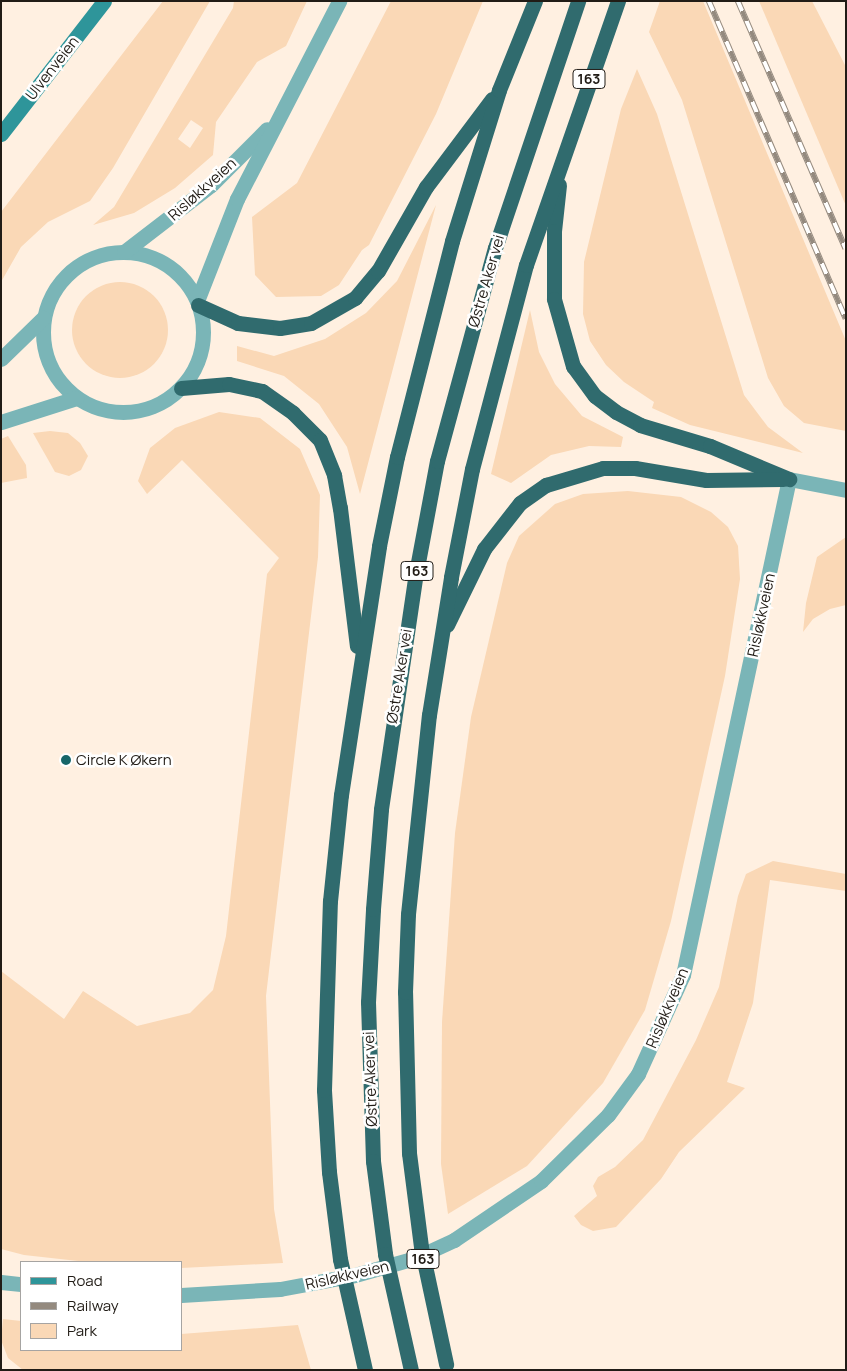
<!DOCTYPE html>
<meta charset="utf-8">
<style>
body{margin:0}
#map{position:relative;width:847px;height:1371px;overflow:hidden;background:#fff0e1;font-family:Manrope,sans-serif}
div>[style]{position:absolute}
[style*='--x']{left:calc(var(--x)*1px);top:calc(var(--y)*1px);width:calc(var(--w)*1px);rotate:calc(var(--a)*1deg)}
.green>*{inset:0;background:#fad8b6}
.round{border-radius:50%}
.tertiary>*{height:15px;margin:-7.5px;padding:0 7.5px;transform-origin:7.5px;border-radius:7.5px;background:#7ab5b7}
.tertiary>.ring{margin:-7.5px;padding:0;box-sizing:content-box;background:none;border:15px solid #7ab5b7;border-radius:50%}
.secondary>*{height:15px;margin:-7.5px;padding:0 7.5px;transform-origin:7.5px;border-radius:7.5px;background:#2e959a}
.trunk>*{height:15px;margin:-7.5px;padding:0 7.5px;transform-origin:7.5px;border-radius:7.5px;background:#306b6e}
.rail>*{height:5.5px;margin-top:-2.75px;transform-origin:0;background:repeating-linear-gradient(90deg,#fff 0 11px,#948a7f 0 22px);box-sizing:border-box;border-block:1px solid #948a7f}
.trunk-bridge>*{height:15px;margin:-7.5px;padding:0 7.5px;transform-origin:7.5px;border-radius:7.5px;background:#306b6e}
.dots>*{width:14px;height:14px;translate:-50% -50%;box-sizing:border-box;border:2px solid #fff;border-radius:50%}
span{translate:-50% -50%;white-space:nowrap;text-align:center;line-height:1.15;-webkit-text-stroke:5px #fff;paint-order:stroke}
.shield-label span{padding:1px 4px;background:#fff;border:1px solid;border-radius:4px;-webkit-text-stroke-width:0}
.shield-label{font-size:14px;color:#211c16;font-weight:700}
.street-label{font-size:15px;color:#211c16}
.poi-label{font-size:15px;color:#211c16}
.left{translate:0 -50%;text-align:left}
.frame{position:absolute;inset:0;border:2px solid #211c16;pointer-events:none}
.legend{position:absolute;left:20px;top:1261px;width:162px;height:90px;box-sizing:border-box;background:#fff;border:1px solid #a6a4a2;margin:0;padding:6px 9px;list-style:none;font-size:15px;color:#211c16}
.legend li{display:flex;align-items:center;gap:10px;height:25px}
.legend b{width:25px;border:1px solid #a6a4a2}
</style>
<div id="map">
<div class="green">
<i style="clip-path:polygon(163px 1px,210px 1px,113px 168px,90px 201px,48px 222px,21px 247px,1px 282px,1px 212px)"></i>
<i style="clip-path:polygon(evenodd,234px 1px,307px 1px,286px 46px,257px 62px,216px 122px,213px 155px,175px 188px,134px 213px,93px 225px,114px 207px,233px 8px,234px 1px,191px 120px,203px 128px,190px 148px,178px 139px,191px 120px)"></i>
<i style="clip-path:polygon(391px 1px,483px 1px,436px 114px,369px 245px,362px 250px,339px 285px,321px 296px,276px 297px,255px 275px,252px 217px,297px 183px)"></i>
<i style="clip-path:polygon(660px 1px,703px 1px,846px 341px,846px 431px,804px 423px,784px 406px,768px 378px,682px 100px,649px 32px)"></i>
<i style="clip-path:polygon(759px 1px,812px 1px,846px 67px,846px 206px)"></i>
<i style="clip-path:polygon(637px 69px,657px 114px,744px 395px,768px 427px,803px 453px,690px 425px,652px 408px,654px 402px,624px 382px,606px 365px,590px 341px,583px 314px,584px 262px,621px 109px)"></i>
<i style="clip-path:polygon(436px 205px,360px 494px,347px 447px,319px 404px,284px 376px,237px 361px,237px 346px,274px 356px,325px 339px,366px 313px,397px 281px)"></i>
<i class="round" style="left:72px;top:282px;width:96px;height:96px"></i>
<i style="clip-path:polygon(530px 310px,539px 352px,555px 384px,582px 416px,623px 437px,621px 447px,589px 446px,551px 455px,511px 483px,491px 474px)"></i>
<i style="clip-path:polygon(219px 412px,260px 418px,300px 449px,320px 495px,318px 557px,266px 996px,274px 1209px,283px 1263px,181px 1268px,181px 1262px,87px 1262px,24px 1255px,1px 1249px,1px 971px,64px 1019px,83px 991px,137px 1026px,190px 1013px,213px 990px,226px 936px,267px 574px,279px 558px,182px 460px,147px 494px,138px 481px,150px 448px,175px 428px)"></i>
<i style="clip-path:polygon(50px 431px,68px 433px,80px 443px,88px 456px,81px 470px,69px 476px,55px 472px,33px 433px)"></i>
<i style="clip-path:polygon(8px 436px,26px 465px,27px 478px,1px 483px,1px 439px)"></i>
<i style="clip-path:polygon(628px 491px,681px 497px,711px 512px,728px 527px,738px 546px,740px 579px,725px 676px,671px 921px,645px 1010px,603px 1083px,527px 1166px,448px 1214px,441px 1164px,442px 1022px,455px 833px,471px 717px,507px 563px,519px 536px,555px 504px,583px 494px)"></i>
<i style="clip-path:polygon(846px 537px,846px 605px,830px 609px,813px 619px,803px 632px,806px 603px,817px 557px)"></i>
<i style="clip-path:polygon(773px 861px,846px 874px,846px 891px,770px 880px,753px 1003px,727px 1082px,745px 1088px,679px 1152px,661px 1179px,616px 1227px,593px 1231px,581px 1225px,574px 1216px,597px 1196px,593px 1186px,598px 1177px,615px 1167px,643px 1140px,696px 1040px,719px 987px,738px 896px,746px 874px)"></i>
<i style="clip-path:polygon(3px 1319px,21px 1321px,21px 1350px,181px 1350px,181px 1334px,298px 1325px,311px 1370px,23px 1370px,8px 1358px,1px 1340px)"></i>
</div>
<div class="tertiary">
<i class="ring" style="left:43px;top:252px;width:145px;height:145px"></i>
<i style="--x:124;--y:252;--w:110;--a:-37.6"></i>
<i style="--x:211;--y:185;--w:79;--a:-45"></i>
<i style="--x:197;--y:301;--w:110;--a:-68.6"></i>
<i style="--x:237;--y:199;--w:223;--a:-62.7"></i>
<i style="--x:1;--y:359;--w:59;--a:-44.3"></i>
<i style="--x:1;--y:422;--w:79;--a:-17.7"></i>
<i style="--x:1;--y:1282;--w:20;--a:6"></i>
<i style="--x:181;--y:1295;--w:99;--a:-3.5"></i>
<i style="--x:280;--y:1289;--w:76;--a:-10.6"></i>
<i style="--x:355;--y:1275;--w:62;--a:-15.8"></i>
<i style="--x:415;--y:1258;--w:43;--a:-24.8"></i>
<i style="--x:454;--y:1240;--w:105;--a:-34.1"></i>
<i style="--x:541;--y:1181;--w:94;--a:-44.6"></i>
<i style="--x:608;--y:1115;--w:51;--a:-53.8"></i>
<i style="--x:638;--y:1074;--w:109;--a:-65.6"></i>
<i style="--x:683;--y:975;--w:507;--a:-77.94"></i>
<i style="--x:789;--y:479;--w:58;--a:10.9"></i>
</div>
<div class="secondary">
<i style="--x:1;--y:134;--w:168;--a:-52.2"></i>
</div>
<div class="trunk">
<i style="--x:559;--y:185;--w:46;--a:96.2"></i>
<i style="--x:554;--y:231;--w:68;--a:90"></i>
<i style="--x:554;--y:299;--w:70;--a:74.2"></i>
<i style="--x:573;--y:366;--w:37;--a:54"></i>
<i style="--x:595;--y:396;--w:26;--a:37"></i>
<i style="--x:616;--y:412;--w:27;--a:28"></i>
<i style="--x:640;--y:425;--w:73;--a:16.7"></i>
<i style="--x:710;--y:446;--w:86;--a:22.7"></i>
<i style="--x:198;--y:305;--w:44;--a:24.2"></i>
<i style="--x:238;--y:323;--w:42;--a:6.8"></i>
<i style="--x:280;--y:328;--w:31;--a:-9"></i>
<i style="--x:311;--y:323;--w:51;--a:-29.6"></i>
<i style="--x:355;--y:298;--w:35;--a:-50"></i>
<i style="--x:378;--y:271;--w:97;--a:-60.3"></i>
<i style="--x:426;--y:187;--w:110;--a:-53.1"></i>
<i style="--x:181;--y:388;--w:48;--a:-4.8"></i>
<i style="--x:229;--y:384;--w:34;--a:12"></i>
<i style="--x:262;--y:391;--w:38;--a:35"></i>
<i style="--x:293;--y:413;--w:38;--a:45"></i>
<i style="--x:320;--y:440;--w:38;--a:68"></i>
<i style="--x:334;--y:475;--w:34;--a:80"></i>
<i style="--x:340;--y:508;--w:139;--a:83"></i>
<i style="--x:447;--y:625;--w:85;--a:-64"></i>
<i style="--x:484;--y:549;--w:58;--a:-52"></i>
<i style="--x:520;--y:503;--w:32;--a:-35"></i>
<i style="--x:546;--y:485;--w:59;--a:-16.6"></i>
<i style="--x:603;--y:468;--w:32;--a:0"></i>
<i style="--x:635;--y:468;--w:72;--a:9.6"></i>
<i style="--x:706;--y:480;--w:77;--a:-0.7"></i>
<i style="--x:409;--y:1153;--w:161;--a:-91.4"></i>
<i style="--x:405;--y:992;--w:78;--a:-87.8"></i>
<i style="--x:408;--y:914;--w:200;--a:-84"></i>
<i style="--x:429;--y:715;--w:140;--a:-80.9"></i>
<i style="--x:451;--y:577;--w:110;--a:-79"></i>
<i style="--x:472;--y:469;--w:211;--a:-75.2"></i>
<i style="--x:526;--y:265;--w:280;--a:-70.8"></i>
<i style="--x:373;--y:1161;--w:159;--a:-91.8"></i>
<i style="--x:368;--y:1002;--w:93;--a:-86.9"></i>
<i style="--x:373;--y:909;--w:100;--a:-85.4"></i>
<i style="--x:381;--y:809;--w:239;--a:-81.6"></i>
<i style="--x:416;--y:573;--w:114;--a:-79.4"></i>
<i style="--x:437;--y:461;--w:221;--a:-74.8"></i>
<i style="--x:495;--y:248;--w:261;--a:-71.4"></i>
<i style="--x:329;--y:1172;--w:82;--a:-93.5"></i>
<i style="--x:324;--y:1090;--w:189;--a:-88.2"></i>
<i style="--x:330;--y:901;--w:107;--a:-84.1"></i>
<i style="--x:341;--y:795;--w:252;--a:-81.3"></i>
<i style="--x:379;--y:546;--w:91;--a:-78.6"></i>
<i style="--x:397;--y:457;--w:223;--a:-75.7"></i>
<i style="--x:452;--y:241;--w:158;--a:-72.7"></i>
<i style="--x:499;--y:90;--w:96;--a:-68"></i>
</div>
<div class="rail">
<i style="--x:709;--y:1;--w:346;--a:66.7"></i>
<i style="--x:738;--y:1;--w:270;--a:66.5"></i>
</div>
<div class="trunk-bridge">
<i style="--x:409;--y:1153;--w:95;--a:82.7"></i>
<i style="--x:421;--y:1247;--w:120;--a:77.9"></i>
<i style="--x:373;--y:1161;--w:94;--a:82.6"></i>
<i style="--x:385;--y:1254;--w:119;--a:77.4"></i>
<i style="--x:329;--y:1172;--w:88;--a:82.8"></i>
<i style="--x:340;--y:1259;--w:114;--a:77.3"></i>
</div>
<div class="dots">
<i style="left:66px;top:760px;background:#176669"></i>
</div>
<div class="shield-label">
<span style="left:589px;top:79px">163</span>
<span style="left:417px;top:571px">163</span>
<span style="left:423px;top:1259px">163</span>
</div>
<div class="street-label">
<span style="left:52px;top:68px;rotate:-52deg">Ulvenveien</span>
<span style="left:202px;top:189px;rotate:-42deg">Risløkkveien</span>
<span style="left:486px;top:281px;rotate:-74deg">Østre Aker vei</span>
<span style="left:761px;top:615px;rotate:-78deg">Risløkkveien</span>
<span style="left:399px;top:676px;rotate:-81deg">Østre Aker vei</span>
<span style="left:667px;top:1008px;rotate:-67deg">Risløkkveien</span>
<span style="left:370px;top:1079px;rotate:-92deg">Østre Aker vei</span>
<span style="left:347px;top:1275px;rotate:-13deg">Risløkkveien</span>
</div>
<div class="poi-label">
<span class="left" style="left:76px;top:760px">Circle K Økern</span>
</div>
<div class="frame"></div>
<ul class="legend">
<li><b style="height:6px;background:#2e959a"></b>Road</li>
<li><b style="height:6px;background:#948a7f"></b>Railway</li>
<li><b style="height:14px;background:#fad8b6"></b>Park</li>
</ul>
</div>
